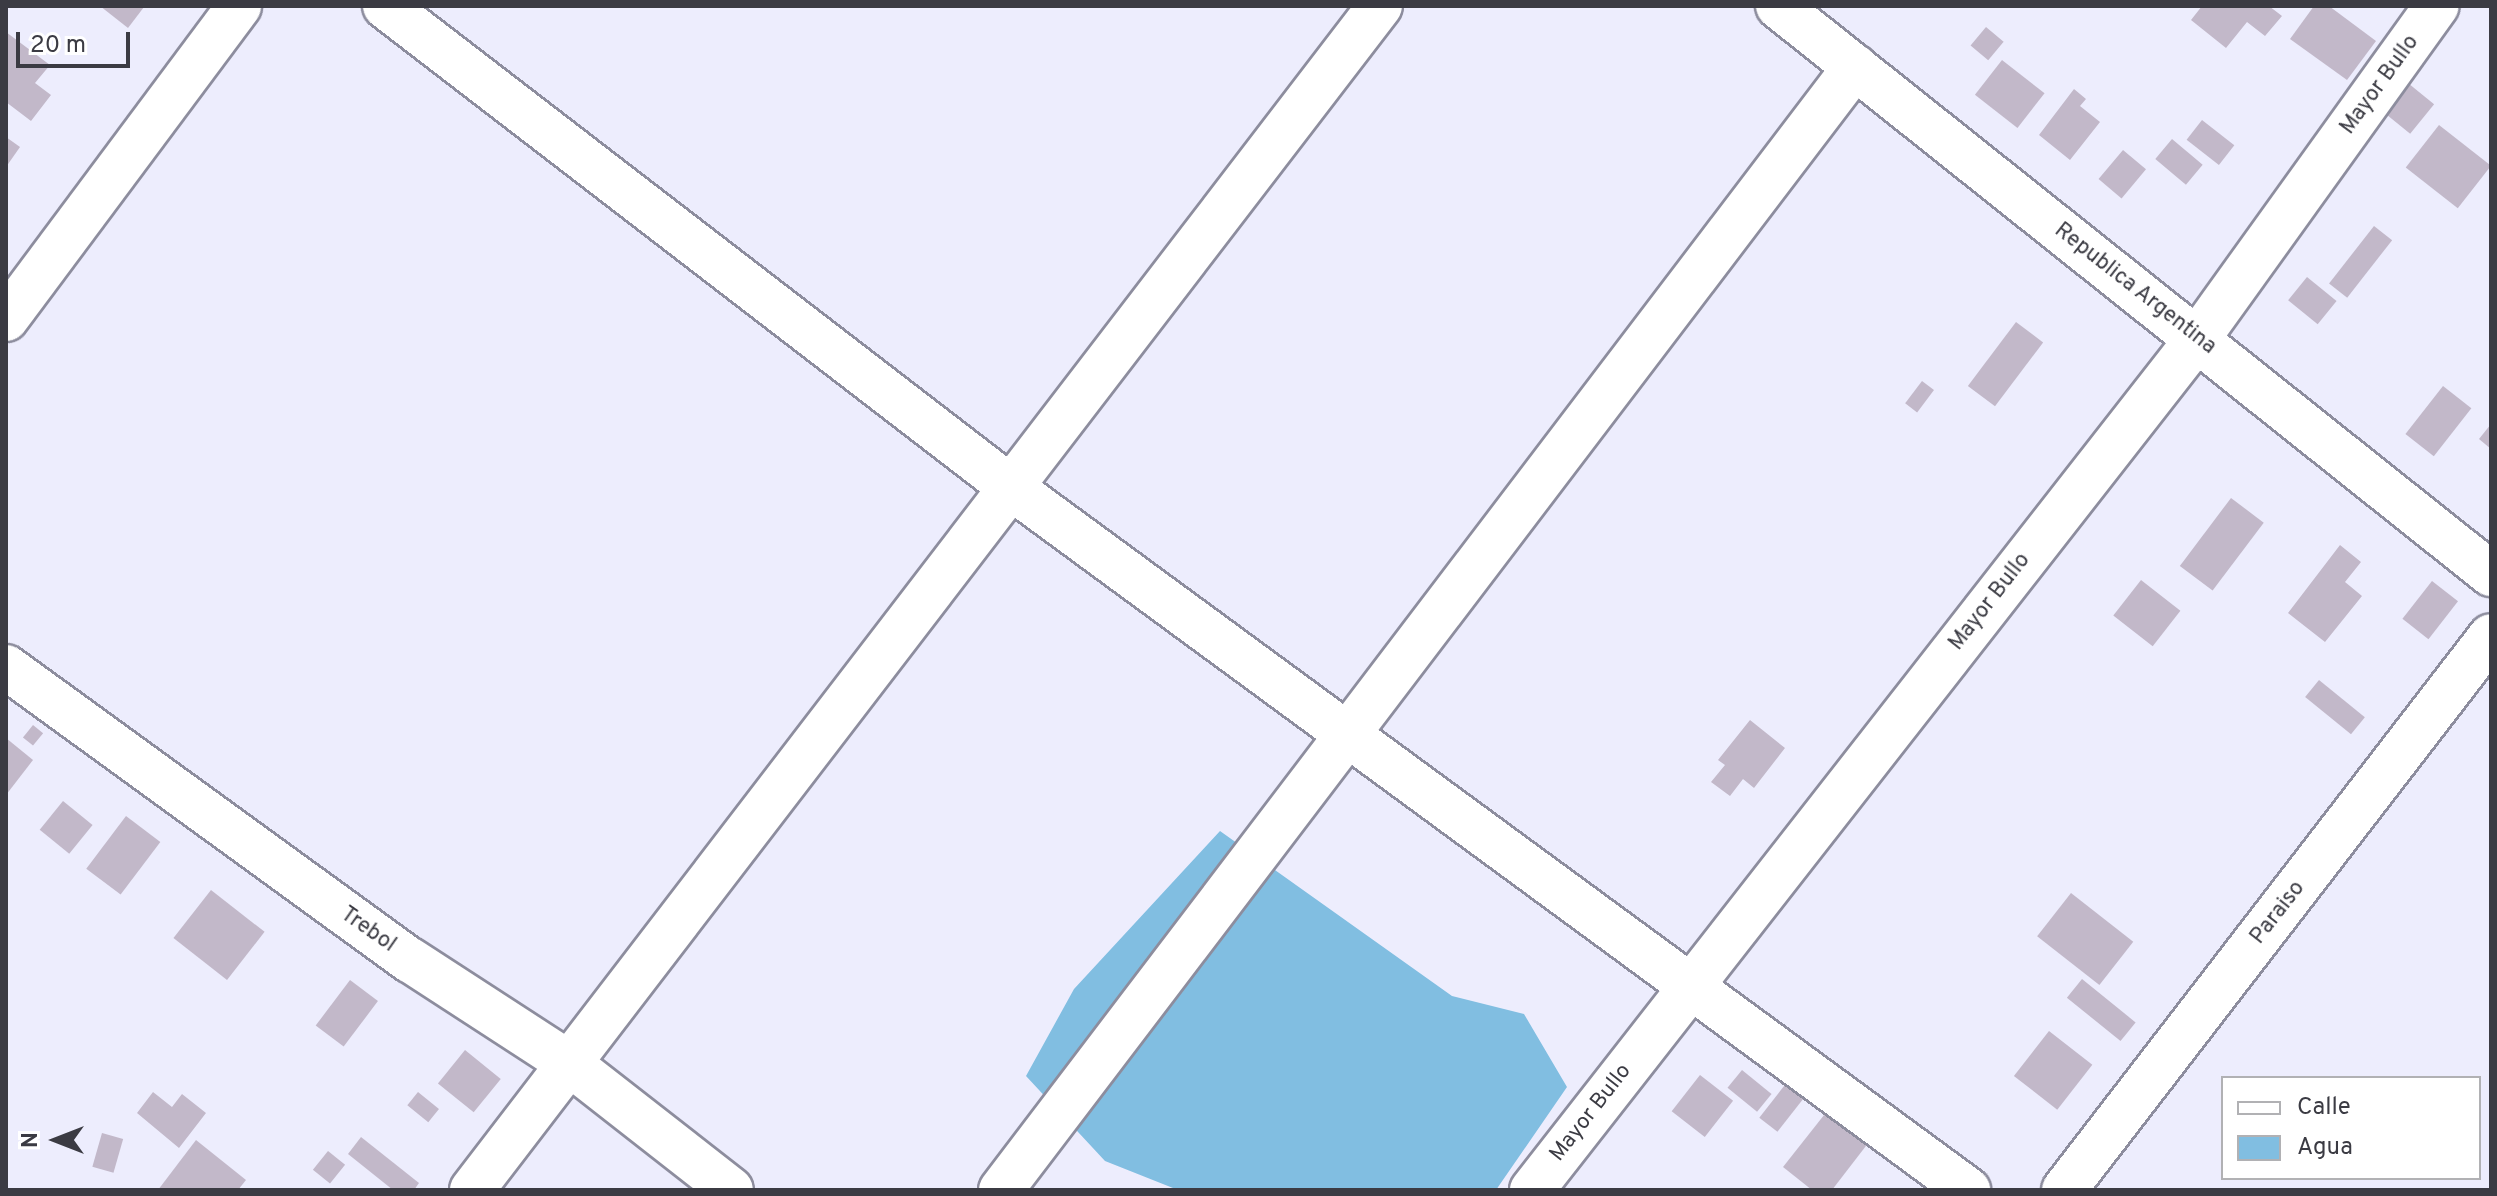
<!DOCTYPE html>
<style>
body{margin:0}
#map{position:relative;width:2497px;height:1196px;overflow:hidden;background:#ededfd;font-family:Overpass,sans-serif}
div>[style]{position:absolute}
[style*='--x']{left:calc(var(--x)*1px);top:calc(var(--y)*1px);width:calc(var(--w)*1px);rotate:calc(var(--a)*1deg)}
.water>*{inset:0;background:#81bee1}
.building>*{inset:0;background:#c2b8c9;transform-origin:0 0}
.roads{filter:drop-shadow(2px 0 #8d8d9e) drop-shadow(-2px 0 #8d8d9e) drop-shadow(0 2px #8d8d9e) drop-shadow(0 -2px #8d8d9e)}
.minor>*{height:44px;margin:-22px;padding:0 22px;transform-origin:22px;border-radius:22px;background:#fff}
span{translate:-50% -50%;white-space:nowrap;text-align:center;line-height:1.15;-webkit-text-stroke:6px #fff;paint-order:stroke}
.street-label{font-size:22px;color:#3b3b43}
.frame{position:absolute;inset:0;border:8px solid #3b3b43;pointer-events:none}
.legend{position:absolute;left:2221px;top:1076px;width:260px;height:104px;box-sizing:border-box;background:#fff;border:2px solid #b1b1b4;margin:0;padding:10px 14px;list-style:none;font-size:24px;color:#3b3b43}
.legend li{display:flex;align-items:center;gap:16px;height:40px}
.legend b{width:40px;border:2px solid #b1b1b4}
.north{position:absolute;left:16px;top:1100px;width:80px;height:80px;-webkit-text-stroke:6px #fff;paint-order:stroke;rotate:270deg;font-size:22px;font-weight:700;line-height:32px;text-align:center;color:#3b3b43}
.north::after{content:'';display:block;margin:auto;width:28px;height:36px;background:#3b3b43;clip-path:polygon(50% 0,100% 100%,50% 72%,0 100%)}
.scale{position:absolute;left:16px;top:32px;width:114px;height:36px;box-sizing:border-box;border:4px solid #3b3b43;border-top:0;padding-left:10px;font-size:24px;line-height:28px;white-space:nowrap;color:#3b3b43;-webkit-text-stroke:6px #fff;paint-order:stroke}
</style>
<div id="map">
<div class="water">
<i style="clip-path:polygon(1220px 831px,1452px 996px,1524px 1014px,1567px 1087px,1496px 1190px,1178px 1190px,1105px 1161px,1026px 1076px,1074px 989px)"></i>
</div>
<div class="building">
<i style="clip-path:polygon(100px 6px,143px 6px,144px 7px,128px 28px)"></i>
<i style="clip-path:polygon(2202px 6px,2269px 6px,2282px 16px,2265px 36px,2247px 22px,2226px 48px,2191px 20px)"></i>
<i style="clip-path:polygon(2314px 6px,2329px 6px,2376px 41px,2347px 80px,2290px 39px)"></i>
<i style="left:1986px;top:27px;width:23px;height:24px;rotate:40deg"></i>
<i style="clip-path:polygon(6px 32px,50px 65px,35px 83px,51px 95px,31px 121px,6px 102px)"></i>
<i style="left:2002px;top:60px;width:54px;height:44px;rotate:38deg"></i>
<i style="left:2403px;top:79px;width:40px;height:38px;rotate:39deg"></i>
<i style="clip-path:polygon(2074px 89px,2086px 99px,2080px 106px,2100px 122px,2070px 160px,2039px 135px)"></i>
<i style="left:2202px;top:120px;width:41px;height:25px;rotate:38deg"></i>
<i style="left:2439px;top:125px;width:66px;height:54px;rotate:38deg"></i>
<i style="clip-path:polygon(6px 137px,20px 147px,6px 167px)"></i>
<i style="left:2172px;top:139px;width:40px;height:26px;rotate:40deg"></i>
<i style="left:2123px;top:150px;width:30px;height:38px;rotate:40deg"></i>
<i style="left:2374px;top:226px;width:23px;height:73px;rotate:38deg"></i>
<i style="left:2307px;top:277px;width:38px;height:30px;rotate:39deg"></i>
<i style="left:2016px;top:322px;width:34px;height:80px;rotate:37deg"></i>
<i style="left:1922px;top:381px;width:15px;height:28px;rotate:37deg"></i>
<i style="left:2443px;top:386px;width:36px;height:61px;rotate:38deg"></i>
<i style="clip-path:polygon(2491px 424px,2491px 449px,2479px 439px)"></i>
<i style="left:2231px;top:498px;width:41px;height:85px;rotate:37deg"></i>
<i style="clip-path:polygon(2340px 545px,2361px 562px,2345px 582px,2362px 596px,2325px 642px,2288px 613px)"></i>
<i style="left:2141px;top:580px;width:50px;height:45px;rotate:38deg"></i>
<i style="left:2432px;top:581px;width:33px;height:48px;rotate:38deg"></i>
<i style="left:2319px;top:680px;width:59px;height:22px;rotate:39deg"></i>
<i style="clip-path:polygon(1750px 720px,1785px 748px,1754px 788px,1743px 779px,1730px 796px,1711px 782px,1725px 765px,1718px 760px)"></i>
<i style="left:33px;top:725px;width:13px;height:16px;rotate:39deg"></i>
<i style="clip-path:polygon(6px 738px,33px 760px,6px 795px)"></i>
<i style="left:63px;top:801px;width:38px;height:37px;rotate:39deg"></i>
<i style="left:126px;top:816px;width:43px;height:66px;rotate:37deg"></i>
<i style="left:211px;top:890px;width:68px;height:61px;rotate:38deg"></i>
<i style="left:2071px;top:893px;width:79px;height:55px;rotate:38deg"></i>
<i style="left:2082px;top:979px;width:69px;height:24px;rotate:39deg"></i>
<i style="left:350px;top:980px;width:35px;height:57px;rotate:37deg"></i>
<i style="left:2049px;top:1031px;width:55px;height:57px;rotate:38deg"></i>
<i style="left:465px;top:1050px;width:46px;height:43px;rotate:39deg"></i>
<i style="left:1742px;top:1070px;width:38px;height:23px;rotate:39deg"></i>
<i style="left:1795px;top:1072px;width:23px;height:58px;rotate:38deg"></i>
<i style="left:1700px;top:1075px;width:42px;height:46px;rotate:38deg"></i>
<i style="clip-path:polygon(153px 1092px,172px 1107px,182px 1094px,206px 1113px,179px 1148px,137px 1113px)"></i>
<i style="left:418px;top:1092px;width:27px;height:17px;rotate:39deg"></i>
<i style="clip-path:polygon(1828px 1110px,1869px 1142px,1832px 1190px,1812px 1190px,1783px 1167px)"></i>
<i style="left:102px;top:1133px;width:22px;height:35px;rotate:16deg"></i>
<i style="clip-path:polygon(361px 1137px,419px 1183px,414px 1190px,393px 1190px,348px 1154px)"></i>
<i style="clip-path:polygon(196px 1140px,246px 1180px,238px 1190px,158px 1190px)"></i>
<i style="left:328px;top:1151px;width:22px;height:24px;rotate:39deg"></i>
</div>
<div class="roads">
<div class="minor">
<i style="--x:385;--y:6;--w:787;--a:37.57"></i>
<i style="--x:1009;--y:486;--w:1190;--a:36.28"></i>
<i style="--x:1778;--y:6;--w:912;--a:38.54"></i>
<i style="--x:6;--y:319;--w:390;--a:-53.3"></i>
<i style="--x:6;--y:667;--w:499;--a:36"></i>
<i style="--x:410;--y:960;--w:191;--a:33"></i>
<i style="--x:570;--y:1064;--w:204;--a:38"></i>
<i style="--x:472;--y:1190;--w:1492;--a:-52.52"></i>
<i style="--x:1001;--y:1190;--w:1411;--a:-52.75"></i>
<i style="--x:1532;--y:1190;--w:1081;--a:-51.99"></i>
<i style="--x:2198;--y:338;--w:409;--a:-54.3"></i>
<i style="--x:2064;--y:1190;--w:699;--a:-52.38"></i>
</div>
</div>
<div class="street-label">
<span style="left:2380px;top:85px;rotate:-54deg">Mayor Bullo</span>
<span style="left:2135px;top:289px;rotate:38deg">Republica Argentina</span>
<span style="left:1990px;top:602px;rotate:-52deg">Mayor Bullo</span>
<span style="left:2278px;top:913px;rotate:-52deg">Paraiso</span>
<span style="left:368px;top:930px;rotate:35deg">Trebol</span>
<span style="left:1591px;top:1113px;rotate:-52deg">Mayor Bullo</span>
</div>
<div class="frame"></div>
<ul class="legend">
<li><b style="height:10px;background:#fff"></b>Calle</li>
<li><b style="height:22px;background:#81bee1"></b>Agua</li>
</ul>
<div class="north">N</div>
<div class="scale">20 m</div>
</div>
